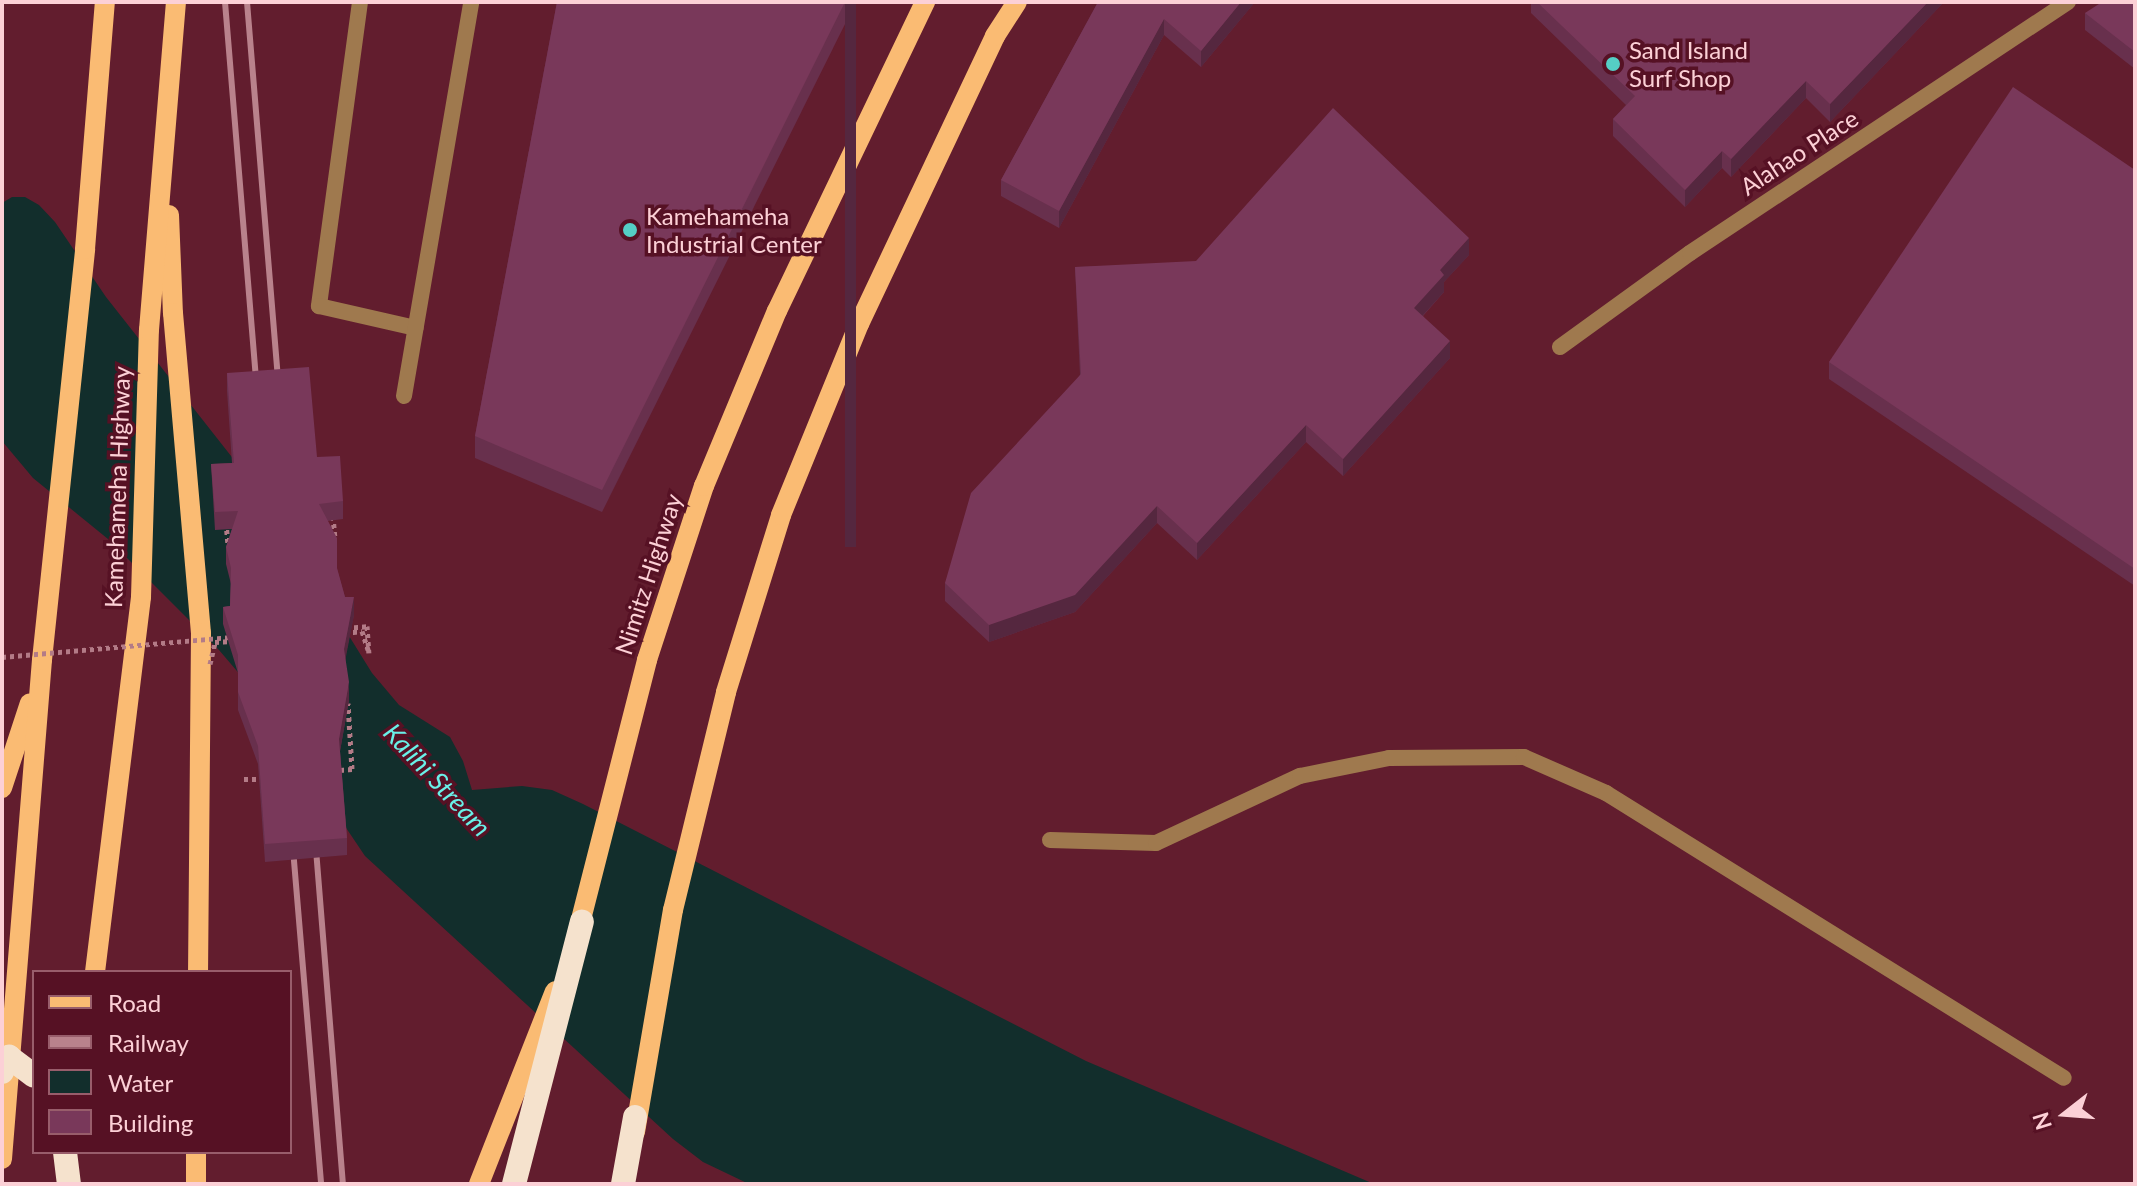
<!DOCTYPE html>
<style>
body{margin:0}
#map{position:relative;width:2137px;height:1186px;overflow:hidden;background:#621d2e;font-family:Lato,sans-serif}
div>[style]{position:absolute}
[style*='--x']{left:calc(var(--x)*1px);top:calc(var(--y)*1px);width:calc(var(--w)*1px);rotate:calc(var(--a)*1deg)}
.water>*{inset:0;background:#122e2c}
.path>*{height:5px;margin-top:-2.5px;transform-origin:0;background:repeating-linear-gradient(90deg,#b37b87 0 4px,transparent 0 8px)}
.service>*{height:16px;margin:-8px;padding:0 8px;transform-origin:8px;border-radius:8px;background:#9f794e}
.minor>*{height:16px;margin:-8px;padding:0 8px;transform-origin:8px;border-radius:8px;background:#9f794e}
.primary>*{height:20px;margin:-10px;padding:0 10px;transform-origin:10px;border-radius:10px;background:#fabb73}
.motorway>*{height:24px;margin:-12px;padding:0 12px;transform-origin:12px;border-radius:12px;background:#f5e2cd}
.rail>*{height:6px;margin:-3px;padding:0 3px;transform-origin:3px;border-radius:3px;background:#b9828c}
.path-bridge>*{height:5px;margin-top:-2.5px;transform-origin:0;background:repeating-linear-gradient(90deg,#b37b87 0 4px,transparent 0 8px)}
.wall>*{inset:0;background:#68304d}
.shaded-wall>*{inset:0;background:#55273f;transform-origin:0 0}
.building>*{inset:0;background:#79385a}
.dots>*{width:22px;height:22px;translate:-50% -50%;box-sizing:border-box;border:4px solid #561124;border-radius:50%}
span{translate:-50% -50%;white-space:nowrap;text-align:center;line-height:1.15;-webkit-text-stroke:7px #561124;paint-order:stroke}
.poi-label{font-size:24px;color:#fcd0d6}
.left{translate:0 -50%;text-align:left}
.street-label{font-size:24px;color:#fcd0d6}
.water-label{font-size:26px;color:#69f1e8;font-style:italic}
.frame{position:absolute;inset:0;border:4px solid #fcd0d6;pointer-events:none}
.legend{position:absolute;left:32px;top:970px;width:260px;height:184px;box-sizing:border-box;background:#561124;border:2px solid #985d6b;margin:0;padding:10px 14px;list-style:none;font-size:24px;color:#fcd0d6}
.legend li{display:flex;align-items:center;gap:16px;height:40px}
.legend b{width:40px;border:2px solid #985d6b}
.north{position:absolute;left:2025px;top:1074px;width:80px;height:80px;-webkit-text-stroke:6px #561124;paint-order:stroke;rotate:253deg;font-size:22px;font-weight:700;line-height:32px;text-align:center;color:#fcd0d6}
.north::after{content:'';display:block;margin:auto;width:28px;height:36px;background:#fcd0d6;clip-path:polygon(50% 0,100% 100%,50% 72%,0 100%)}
</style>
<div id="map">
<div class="water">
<i style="clip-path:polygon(12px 197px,25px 197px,39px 205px,55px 222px,106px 297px,261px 494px,372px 673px,399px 705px,450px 737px,463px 761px,472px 790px,522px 786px,552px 790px,583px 804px,1086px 1061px,1374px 1184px,749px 1184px,703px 1162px,673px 1139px,365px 856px,254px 691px,219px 650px,108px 539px,33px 478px,2px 441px,2px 203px)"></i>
</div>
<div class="path">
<i style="--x:333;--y:516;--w:22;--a:85"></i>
<i style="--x:226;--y:522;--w:22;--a:85"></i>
<i style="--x:345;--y:633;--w:17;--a:-7"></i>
<i style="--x:362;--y:631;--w:23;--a:72"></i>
<i style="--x:340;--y:770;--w:12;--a:-5"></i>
<i style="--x:352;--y:769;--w:66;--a:-93.5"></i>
<i style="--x:244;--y:779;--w:14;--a:0"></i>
</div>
<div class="service">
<i style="--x:360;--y:2;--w:307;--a:97.7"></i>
<i style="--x:319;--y:306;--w:99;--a:12.8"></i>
<i style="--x:404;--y:396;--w:400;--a:-80.3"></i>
<i style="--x:1050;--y:840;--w:106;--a:1.6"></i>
<i style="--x:1156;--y:843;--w:159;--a:-25"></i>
<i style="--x:1300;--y:776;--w:91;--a:-11.4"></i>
<i style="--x:1389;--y:758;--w:135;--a:-0.4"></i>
<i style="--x:1524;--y:757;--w:90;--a:23.7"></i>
<i style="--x:1606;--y:793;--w:539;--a:31.89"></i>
</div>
<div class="minor">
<i style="--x:1560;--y:347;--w:160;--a:-35.9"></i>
<i style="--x:1690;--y:253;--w:454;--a:-33.6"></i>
</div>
<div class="primary">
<i style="--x:169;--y:215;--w:98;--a:87.7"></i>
<i style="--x:173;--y:313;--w:321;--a:85"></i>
<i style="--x:201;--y:633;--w:339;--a:90.5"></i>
<i style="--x:2;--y:788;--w:89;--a:-71.8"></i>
<i style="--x:577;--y:935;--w:284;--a:-75.7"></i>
<i style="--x:647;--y:660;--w:183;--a:-71.9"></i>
<i style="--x:704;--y:486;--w:190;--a:-67.4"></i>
<i style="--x:777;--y:311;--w:343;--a:-64.4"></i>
<i style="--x:95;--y:972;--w:378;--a:-83"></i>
<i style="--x:141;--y:597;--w:267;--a:-88.3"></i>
<i style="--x:149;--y:330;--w:329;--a:-85.3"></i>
<i style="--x:635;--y:1132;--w:225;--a:-80.3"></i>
<i style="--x:673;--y:910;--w:224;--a:-76.3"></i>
<i style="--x:726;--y:692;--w:185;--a:-72.7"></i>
<i style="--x:781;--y:515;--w:206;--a:-67.8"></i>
<i style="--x:859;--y:324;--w:318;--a:-64.7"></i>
<i style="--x:995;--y:36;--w:40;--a:-57.1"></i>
<i style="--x:2;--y:1159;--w:501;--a:-85.42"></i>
<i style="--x:42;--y:660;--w:413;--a:-84"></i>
<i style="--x:85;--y:249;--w:248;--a:-85.4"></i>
<i style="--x:196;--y:1184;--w:32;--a:-90"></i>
<i style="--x:479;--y:1184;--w:207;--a:-68.5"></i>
</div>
<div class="motorway">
<i style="--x:2;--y:1072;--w:17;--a:-65"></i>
<i style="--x:9;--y:1057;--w:31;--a:37"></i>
<i style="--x:65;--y:1152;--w:32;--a:83"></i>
<i style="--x:514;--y:1184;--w:271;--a:-75.5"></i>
<i style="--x:623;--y:1184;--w:68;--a:-79.8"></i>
</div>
<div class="rail">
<i style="--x:225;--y:2;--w:394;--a:85.3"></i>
<i style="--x:247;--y:2;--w:390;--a:85.3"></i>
<i style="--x:292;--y:837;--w:348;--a:85.2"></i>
<i style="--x:315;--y:837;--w:348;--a:85.4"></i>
</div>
<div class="path-bridge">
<i style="--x:346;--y:628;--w:21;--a:-5"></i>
<i style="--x:367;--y:626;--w:27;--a:86"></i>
<i style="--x:2;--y:657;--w:231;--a:-5"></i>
<i style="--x:210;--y:664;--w:23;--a:-77"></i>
<i style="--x:215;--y:642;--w:17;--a:-3"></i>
</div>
<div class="wall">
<i style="clip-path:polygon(557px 2px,856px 2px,602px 512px,475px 458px,475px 436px)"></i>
<i style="clip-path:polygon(1098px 2px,1255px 2px,1201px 67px,1164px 35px,1059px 228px,1001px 196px,1001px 180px)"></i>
<i style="clip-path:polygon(1531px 2px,1944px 2px,1830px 122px,1806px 98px,1731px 177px,1722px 168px,1685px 207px,1613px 136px,1613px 119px,1626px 105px,1531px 13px)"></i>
<i style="clip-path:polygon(2135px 2px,2135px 69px,2085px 30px,2085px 13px)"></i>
<i style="clip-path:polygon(2135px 170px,2135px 586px,1829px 379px,1829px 362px)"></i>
<i style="clip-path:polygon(1469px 255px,1444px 282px,1444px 292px,1423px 316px,1450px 358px,1343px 476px,1306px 442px,1197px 560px,1157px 523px,1075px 612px,989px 642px,945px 601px,945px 583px,1080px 375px,1075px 267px)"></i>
<i style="clip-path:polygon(227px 373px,317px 457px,343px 501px,343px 519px,328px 521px,337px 569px,345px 597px,354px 615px,345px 658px,349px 700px,340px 751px,347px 838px,347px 855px,265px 862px,258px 764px,238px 710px,238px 673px,223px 624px,223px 607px,230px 606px,231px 584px,226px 564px,226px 547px,232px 529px,215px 530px,211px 464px,232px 463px,227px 391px)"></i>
</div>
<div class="shaded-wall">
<i style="left:845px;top:2px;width:11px;height:545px"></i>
<i style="clip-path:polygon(1241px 2px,1255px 2px,1201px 67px,1201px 51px)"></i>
<i style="clip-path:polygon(1928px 2px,1944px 2px,1830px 122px,1830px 104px)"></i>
<i style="clip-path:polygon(1164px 19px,1164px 35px,1059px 228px,1059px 211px)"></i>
<i style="clip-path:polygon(1806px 81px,1806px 98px,1731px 177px,1731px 159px)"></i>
<i style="clip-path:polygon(1722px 151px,1722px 168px,1685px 207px,1685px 190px)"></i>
<i style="clip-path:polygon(1469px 238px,1469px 255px,1444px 282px,1444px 292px,1414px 325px,1414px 308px,1440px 270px)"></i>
<i style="clip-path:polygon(1450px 341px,1450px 358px,1343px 476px,1343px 459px)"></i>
<i style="clip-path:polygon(1306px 425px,1306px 442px,1197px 560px,1197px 543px)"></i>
<i style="clip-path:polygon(1157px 506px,1157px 523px,1075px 612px,989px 642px,989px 625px)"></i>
<i style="clip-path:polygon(354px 597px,354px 615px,344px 667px,344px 649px)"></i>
<i style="clip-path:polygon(349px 682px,349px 700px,339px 757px,339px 739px)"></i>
</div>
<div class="building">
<i style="clip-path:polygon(557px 2px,845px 2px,602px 490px,475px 436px)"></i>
<i style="clip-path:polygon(1098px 2px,1241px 2px,1201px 51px,1164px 19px,1059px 211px,1001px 180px)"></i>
<i style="clip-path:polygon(1537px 2px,1928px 2px,1830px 104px,1806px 81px,1731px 159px,1722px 151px,1685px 190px,1613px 119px,1635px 96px)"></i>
<i style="clip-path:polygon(2102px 2px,2135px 2px,2135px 52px,2085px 13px)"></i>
<i style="clip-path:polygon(2013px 87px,2135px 170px,2135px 569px,1829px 362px)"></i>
<i style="clip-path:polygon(1333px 108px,1469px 238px,1440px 270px,1444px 275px,1414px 308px,1450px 341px,1343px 459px,1306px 425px,1197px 543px,1157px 506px,1075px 595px,989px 625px,945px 583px,971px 493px,1081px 374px,1075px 267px,1196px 261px)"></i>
<i style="clip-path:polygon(309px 367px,317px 457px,340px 456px,343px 501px,319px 504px,337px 538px,337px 568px,345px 597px,354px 597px,344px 649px,349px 682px,339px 739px,347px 838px,265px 844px,258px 746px,238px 692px,238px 655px,223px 607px,230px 606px,231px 568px,226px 547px,238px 511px,215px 512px,211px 464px,234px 463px,227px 373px)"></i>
</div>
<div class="dots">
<i style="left:1613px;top:64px;background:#55cec5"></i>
<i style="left:630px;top:230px;background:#55cec5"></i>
</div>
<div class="poi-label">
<span class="left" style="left:1629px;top:64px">Sand Island<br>Surf Shop</span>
<span class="left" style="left:646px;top:230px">Kamehameha<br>Industrial Center</span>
</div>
<div class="street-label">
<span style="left:1799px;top:152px;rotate:-33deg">Alahao Place</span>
<span style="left:117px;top:487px;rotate:-88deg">Kamehameha Highway</span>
<span style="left:648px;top:574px;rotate:-72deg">Nimitz Highway</span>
</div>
<div class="water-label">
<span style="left:437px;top:780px;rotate:47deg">Kalihi Stream</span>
</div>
<div class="frame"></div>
<ul class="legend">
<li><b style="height:10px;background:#fabb73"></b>Road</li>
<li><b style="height:10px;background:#b9828c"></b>Railway</li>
<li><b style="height:22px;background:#122e2c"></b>Water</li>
<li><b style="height:22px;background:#79385a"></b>Building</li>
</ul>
<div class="north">N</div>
</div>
